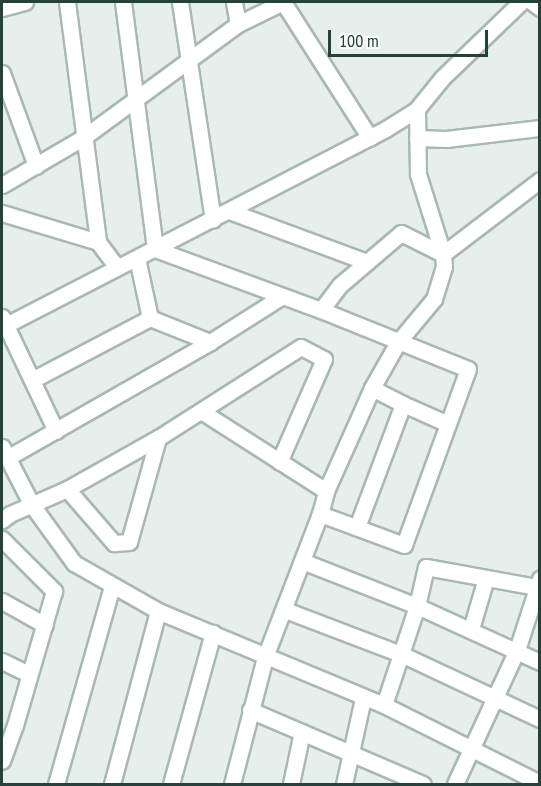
<!DOCTYPE html>
<style>
body{margin:0}
#map{position:relative;width:541px;height:786px;overflow:hidden;background:#e6efeb;font-family:"PT Sans Narrow",sans-serif}
div>[style]{position:absolute}
[style*='--x']{left:calc(var(--x)*1px);top:calc(var(--y)*1px);width:calc(var(--w)*1px);rotate:calc(var(--a)*1deg)}
.roads{filter:drop-shadow(2px 0 #a8b8b2) drop-shadow(-2px 0 #a8b8b2) drop-shadow(0 2px #a8b8b2) drop-shadow(0 -2px #a8b8b2)}
.minor>*{height:15px;margin:-7.5px;padding:0 7.5px;transform-origin:7.5px;border-radius:7.5px;background:#fff}
span{translate:-50% -50%;white-space:nowrap;text-align:center;line-height:1.15;-webkit-text-stroke:4.5px #f7fbf9;paint-order:stroke}
.frame{position:absolute;inset:0;border:3px solid #24423a;pointer-events:none}
.scale{position:absolute;left:328px;top:30px;width:160px;height:27px;box-sizing:border-box;border:3px solid #24423a;border-top:0;padding-left:8px;font-size:18px;line-height:21px;white-space:nowrap;color:#24423a;-webkit-text-stroke:4px #f7fbf9;paint-order:stroke}
</style>
<div id="map">
<div class="roads">
<div class="minor">
<i style="--x:67;--y:2;--w:242;--a:82.6"></i>
<i style="--x:123;--y:2;--w:249;--a:82.6"></i>
<i style="--x:155;--y:249;--w:177;--a:20.2"></i>
<i style="--x:321;--y:310;--w:158;--a:21.9"></i>
<i style="--x:468;--y:369;--w:187;--a:110"></i>
<i style="--x:404;--y:545;--w:90;--a:-159.7"></i>
<i style="--x:320;--y:514;--w:24;--a:-75"></i>
<i style="--x:180;--y:2;--w:220;--a:81.4"></i>
<i style="--x:234;--y:2;--w:22;--a:80"></i>
<i style="--x:283;--y:2;--w:161;--a:57.4"></i>
<i style="--x:532;--y:2;--w:10;--a:37"></i>
<i style="--x:2;--y:8;--w:24;--a:-15"></i>
<i style="--x:2;--y:73;--w:99;--a:69.9"></i>
<i style="--x:417;--y:138;--w:29;--a:2"></i>
<i style="--x:446;--y:139;--w:95;--a:-6.7"></i>
<i style="--x:2;--y:185;--w:95;--a:-30.3"></i>
<i style="--x:84;--y:137;--w:191;--a:-36.3"></i>
<i style="--x:238;--y:24;--w:50;--a:-26.1"></i>
<i style="--x:229;--y:211;--w:147;--a:20.3"></i>
<i style="--x:2;--y:213;--w:100;--a:16.8"></i>
<i style="--x:98;--y:242;--w:30;--a:53"></i>
<i style="--x:137;--y:258;--w:61;--a:77.8"></i>
<i style="--x:150;--y:318;--w:65;--a:21.8"></i>
<i style="--x:321;--y:310;--w:31;--a:-53"></i>
<i style="--x:340;--y:285;--w:80;--a:-40.4"></i>
<i style="--x:401;--y:233;--w:47;--a:26.6"></i>
<i style="--x:443;--y:254;--w:122;--a:-37.3"></i>
<i style="--x:2;--y:317;--w:126;--a:64.7"></i>
<i style="--x:2;--y:327;--w:430;--a:-27.3"></i>
<i style="--x:384;--y:130;--w:39;--a:-32"></i>
<i style="--x:417;--y:109;--w:40;--a:-51"></i>
<i style="--x:442;--y:78;--w:110;--a:-43.9"></i>
<i style="--x:32;--y:380;--w:133;--a:-27.7"></i>
<i style="--x:403;--y:404;--w:49;--a:24"></i>
<i style="--x:201;--y:411;--w:148;--a:32.6"></i>
<i style="--x:326;--y:491;--w:113;--a:-65.9"></i>
<i style="--x:372;--y:388;--w:53;--a:-60.5"></i>
<i style="--x:398;--y:342;--w:56;--a:-50.1"></i>
<i style="--x:434;--y:299;--w:34;--a:-73"></i>
<i style="--x:444;--y:267;--w:13;--a:-94"></i>
<i style="--x:443;--y:254;--w:84;--a:-107.4"></i>
<i style="--x:418;--y:174;--w:65;--a:-90.9"></i>
<i style="--x:2;--y:447;--w:65;--a:62.7"></i>
<i style="--x:32;--y:505;--w:72;--a:54.1"></i>
<i style="--x:74;--y:563;--w:97;--a:29.7"></i>
<i style="--x:158;--y:611;--w:245;--a:22.6"></i>
<i style="--x:384;--y:705;--w:174;--a:26.6"></i>
<i style="--x:7;--y:458;--w:234;--a:-29.7"></i>
<i style="--x:210;--y:342;--w:84;--a:-32.4"></i>
<i style="--x:67;--y:489;--w:72;--a:49"></i>
<i style="--x:114;--y:543;--w:15;--a:-4"></i>
<i style="--x:129;--y:542;--w:108;--a:-74.4"></i>
<i style="--x:2;--y:520;--w:10;--a:-37"></i>
<i style="--x:10;--y:514;--w:62;--a:-23.7"></i>
<i style="--x:67;--y:489;--w:104;--a:-29.3"></i>
<i style="--x:158;--y:438;--w:169;--a:-32.5"></i>
<i style="--x:301;--y:347;--w:26;--a:28"></i>
<i style="--x:324;--y:359;--w:112;--a:113.6"></i>
<i style="--x:357;--y:527;--w:131;--a:-69.5"></i>
<i style="--x:403;--y:404;--w:35;--a:-153"></i>
<i style="--x:2;--y:539;--w:74;--a:45"></i>
<i style="--x:54;--y:591;--w:140;--a:106.2"></i>
<i style="--x:15;--y:725;--w:38;--a:110"></i>
<i style="--x:302;--y:561;--w:123;--a:21.4"></i>
<i style="--x:417;--y:606;--w:135;--a:24.5"></i>
<i style="--x:2;--y:601;--w:49;--a:29.2"></i>
<i style="--x:285;--y:610;--w:124;--a:20.8"></i>
<i style="--x:401;--y:654;--w:153;--a:25.1"></i>
<i style="--x:471;--y:629;--w:53;--a:-73.6"></i>
<i style="--x:2;--y:661;--w:30;--a:26"></i>
<i style="--x:384;--y:705;--w:104;--a:-71.6"></i>
<i style="--x:417;--y:606;--w:40;--a:-77"></i>
<i style="--x:426;--y:567;--w:113;--a:10.2"></i>
<i style="--x:250;--y:710;--w:188;--a:23.2"></i>
<i style="--x:56;--y:784;--w:206;--a:-74.2"></i>
<i style="--x:112;--y:784;--w:179;--a:-75.1"></i>
<i style="--x:171;--y:784;--w:157;--a:-74.5"></i>
<i style="--x:232;--y:784;--w:131;--a:-75.4"></i>
<i style="--x:265;--y:657;--w:153;--a:-69"></i>
<i style="--x:291;--y:784;--w:53;--a:-78.1"></i>
<i style="--x:344;--y:784;--w:88;--a:-77.5"></i>
<i style="--x:455;--y:784;--w:148;--a:-65.2"></i>
<i style="--x:517;--y:650;--w:75;--a:-72.1"></i>
</div>
</div>
<div class="frame"></div>
<div class="scale">100 m</div>
</div>
